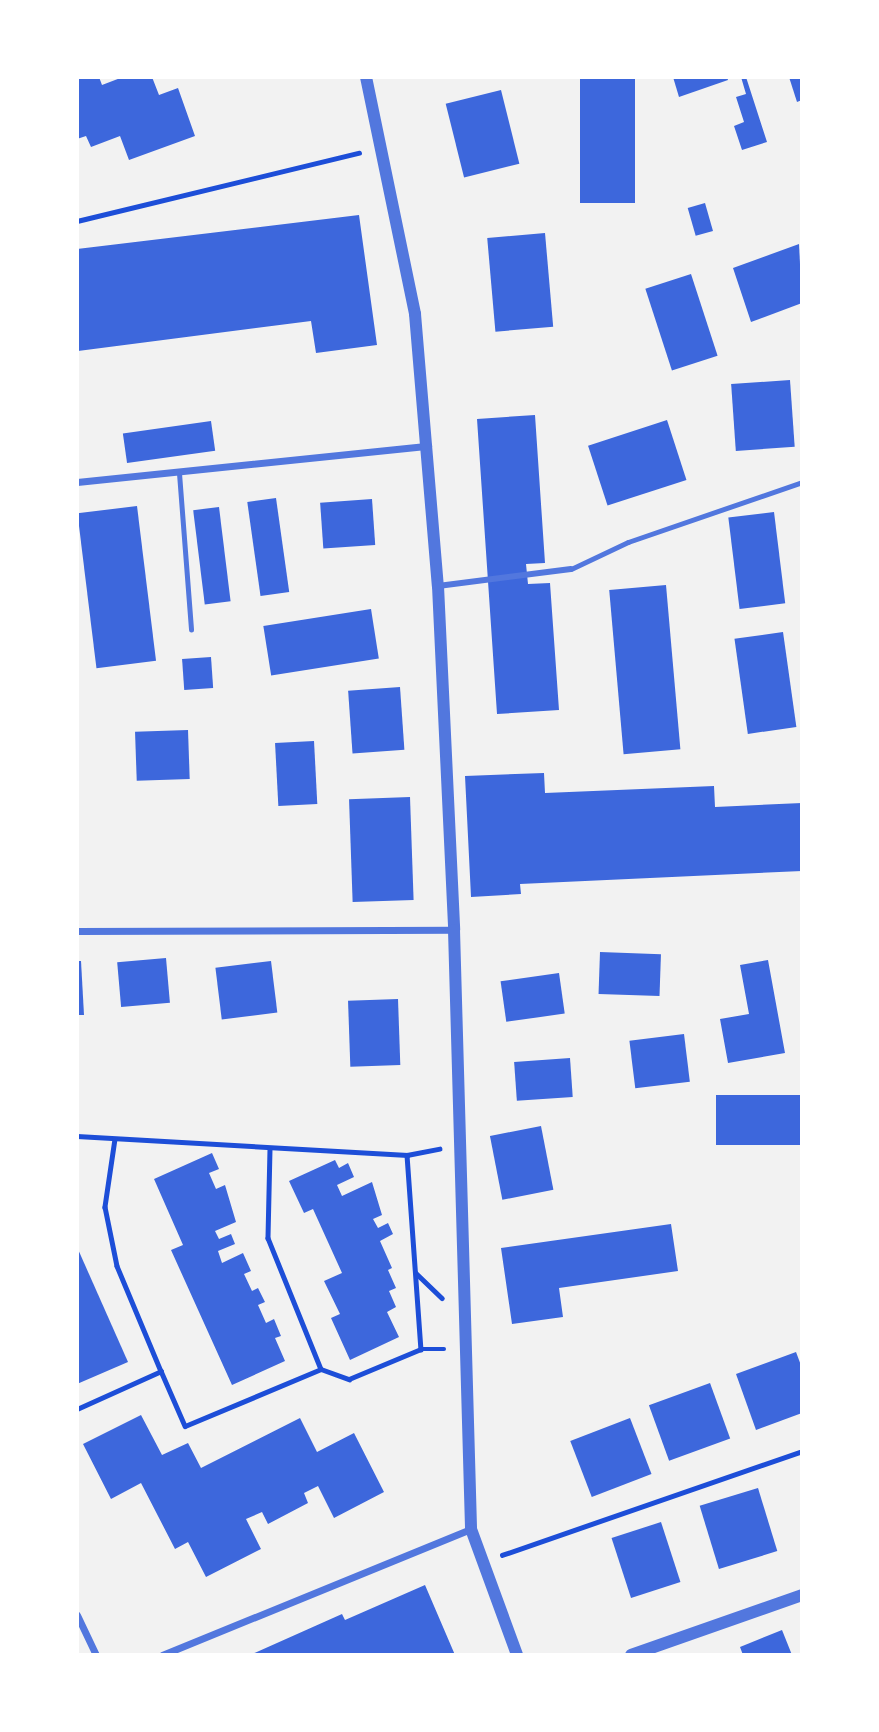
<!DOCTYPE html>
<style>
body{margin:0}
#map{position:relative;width:879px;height:1732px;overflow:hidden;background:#f2f2f2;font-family:"Golos Text",sans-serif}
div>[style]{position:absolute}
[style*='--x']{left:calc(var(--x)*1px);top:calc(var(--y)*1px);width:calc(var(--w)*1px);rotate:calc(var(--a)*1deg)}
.building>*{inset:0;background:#3d67dc;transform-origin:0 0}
.path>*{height:4.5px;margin:-2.25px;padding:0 2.25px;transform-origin:2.25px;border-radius:2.25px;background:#1d4ed8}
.service>*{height:5px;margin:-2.5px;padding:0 2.5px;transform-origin:2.5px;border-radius:2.5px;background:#5277de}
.pedestrian>*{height:6px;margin:-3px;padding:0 3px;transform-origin:3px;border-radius:3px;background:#5277de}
.minor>*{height:7px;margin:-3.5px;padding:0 3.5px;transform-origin:3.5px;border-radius:3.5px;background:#5277de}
.tertiary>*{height:12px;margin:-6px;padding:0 6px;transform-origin:6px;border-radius:6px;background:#5277de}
span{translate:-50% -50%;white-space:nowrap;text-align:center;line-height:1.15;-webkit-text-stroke:5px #fff;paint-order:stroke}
.frame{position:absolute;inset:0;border:79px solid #fff;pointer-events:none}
</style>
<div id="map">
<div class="building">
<i style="clip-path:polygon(77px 77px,99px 77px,102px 85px,123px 77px,152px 77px,159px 95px,178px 88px,195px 136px,129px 160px,120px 136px,91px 147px,86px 136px,77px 139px)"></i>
<i style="left:580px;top:77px;width:55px;height:126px"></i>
<i style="clip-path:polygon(673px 77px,727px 77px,728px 80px,679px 97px)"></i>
<i style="clip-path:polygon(741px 77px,746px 77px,767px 142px,742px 150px,734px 126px,744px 122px,736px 97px,746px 94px)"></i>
<i style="clip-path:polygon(789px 77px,802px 77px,802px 100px,797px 102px)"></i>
<i style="left:501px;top:90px;width:76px;height:57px;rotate:76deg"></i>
<i style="left:705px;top:203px;width:29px;height:18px;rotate:74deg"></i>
<i style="clip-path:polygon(359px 215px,377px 345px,316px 353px,311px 321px,78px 351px,77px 249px)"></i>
<i style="left:545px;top:233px;width:94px;height:58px;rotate:85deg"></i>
<i style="clip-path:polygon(799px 244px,802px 303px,751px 322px,733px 268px)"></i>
<i style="left:691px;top:274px;width:86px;height:48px;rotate:72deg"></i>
<i style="left:790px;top:380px;width:67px;height:59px;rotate:86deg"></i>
<i style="clip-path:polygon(535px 415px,545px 563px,526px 564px,528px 584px,550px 583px,559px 710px,497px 714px,477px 419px)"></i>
<i style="left:667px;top:420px;width:63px;height:83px;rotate:72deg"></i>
<i style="left:211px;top:421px;width:30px;height:89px;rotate:82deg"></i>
<i style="left:276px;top:498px;width:95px;height:29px;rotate:82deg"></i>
<i style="left:372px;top:499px;width:46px;height:52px;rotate:86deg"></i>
<i style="left:137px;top:506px;width:156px;height:60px;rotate:83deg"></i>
<i style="left:219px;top:507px;width:95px;height:26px;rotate:83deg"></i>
<i style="left:774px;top:512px;width:92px;height:46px;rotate:83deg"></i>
<i style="left:666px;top:585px;width:165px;height:57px;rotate:85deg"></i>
<i style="left:371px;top:609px;width:50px;height:109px;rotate:81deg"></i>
<i style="left:783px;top:632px;width:96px;height:49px;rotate:82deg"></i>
<i style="left:211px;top:657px;width:31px;height:29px;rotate:86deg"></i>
<i style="left:400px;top:687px;width:63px;height:52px;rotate:86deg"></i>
<i style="left:188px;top:730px;width:49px;height:53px;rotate:88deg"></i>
<i style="left:314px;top:741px;width:63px;height:39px;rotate:87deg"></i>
<i style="clip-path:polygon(544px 773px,545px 793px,714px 786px,715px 807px,802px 803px,802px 871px,520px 884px,521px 894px,471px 897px,465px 776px)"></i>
<i style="left:410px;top:797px;width:103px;height:61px;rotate:88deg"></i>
<i style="left:600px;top:952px;width:61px;height:42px;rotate:2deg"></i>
<i style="left:166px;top:958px;width:45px;height:49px;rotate:85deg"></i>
<i style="clip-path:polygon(768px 960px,785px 1053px,728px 1063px,720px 1019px,749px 1014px,740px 965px)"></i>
<i style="clip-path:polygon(77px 961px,81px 961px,84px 1015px,77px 1015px)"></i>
<i style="left:271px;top:961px;width:52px;height:56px;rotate:83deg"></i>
<i style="left:559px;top:973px;width:41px;height:59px;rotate:82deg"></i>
<i style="left:398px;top:999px;width:66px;height:50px;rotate:88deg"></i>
<i style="left:684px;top:1034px;width:48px;height:55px;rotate:83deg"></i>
<i style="left:570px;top:1058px;width:39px;height:56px;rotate:86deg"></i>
<i style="left:802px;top:1095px;width:50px;height:86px;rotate:90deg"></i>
<i style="left:541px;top:1126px;width:65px;height:52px;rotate:79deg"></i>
<i style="clip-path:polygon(212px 1153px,219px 1169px,209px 1173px,216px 1189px,225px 1185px,236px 1222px,215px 1231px,219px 1239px,231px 1234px,235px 1244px,218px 1251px,222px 1263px,243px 1253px,251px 1271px,244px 1274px,252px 1291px,258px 1288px,265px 1302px,258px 1305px,266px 1323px,274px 1319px,281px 1336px,275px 1338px,285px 1361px,232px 1385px,171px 1250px,183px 1245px,154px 1179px)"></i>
<i style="clip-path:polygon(335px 1160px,339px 1168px,348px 1163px,354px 1177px,337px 1185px,342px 1196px,372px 1182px,382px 1215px,373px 1219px,378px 1228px,388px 1223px,393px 1234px,380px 1241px,392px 1268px,388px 1270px,396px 1288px,389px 1291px,396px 1307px,387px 1312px,399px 1337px,350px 1360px,331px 1318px,340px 1314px,324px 1281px,342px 1273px,313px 1209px,304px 1213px,289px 1181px)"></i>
<i style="clip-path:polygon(671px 1224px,678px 1271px,559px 1288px,563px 1317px,512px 1324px,501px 1248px)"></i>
<i style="clip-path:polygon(77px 1247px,128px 1362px,77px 1384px)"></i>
<i style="clip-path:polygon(796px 1352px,802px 1368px,802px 1413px,756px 1430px,736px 1374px)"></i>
<i style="left:710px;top:1383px;width:59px;height:65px;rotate:70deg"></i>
<i style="clip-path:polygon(141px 1415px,162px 1455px,188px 1443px,201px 1468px,300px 1418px,317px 1452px,354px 1433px,384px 1492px,334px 1518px,318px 1486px,304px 1493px,308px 1503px,268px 1524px,262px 1512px,246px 1519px,261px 1549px,206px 1577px,188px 1542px,175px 1549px,141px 1483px,111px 1499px,83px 1444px)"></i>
<i style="left:630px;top:1418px;width:60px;height:64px;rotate:69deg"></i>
<i style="left:758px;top:1488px;width:66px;height:61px;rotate:73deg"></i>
<i style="left:661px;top:1522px;width:63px;height:52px;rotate:72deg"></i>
<i style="clip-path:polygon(425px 1585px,455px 1655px,250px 1655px,342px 1614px,345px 1620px)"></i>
<i style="clip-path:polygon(782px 1630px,792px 1655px,743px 1655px,740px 1647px)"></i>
</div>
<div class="path">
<i style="--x:77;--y:221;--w:290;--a:-13.6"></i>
<i style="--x:77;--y:1136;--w:331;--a:3.3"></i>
<i style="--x:407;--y:1155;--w:33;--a:-11"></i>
<i style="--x:115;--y:1139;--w:69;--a:98.4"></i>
<i style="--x:105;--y:1207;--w:60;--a:78.5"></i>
<i style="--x:117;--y:1266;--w:114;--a:67.3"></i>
<i style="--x:270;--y:1149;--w:89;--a:91.3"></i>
<i style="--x:268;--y:1238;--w:141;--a:68"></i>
<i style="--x:407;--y:1155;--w:195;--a:85.9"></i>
<i style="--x:416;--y:1273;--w:36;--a:44"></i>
<i style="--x:77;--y:1409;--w:92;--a:-24.3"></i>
<i style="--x:161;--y:1371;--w:60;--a:66.4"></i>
<i style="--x:185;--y:1426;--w:147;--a:-22.7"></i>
<i style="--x:321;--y:1369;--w:30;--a:20"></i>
<i style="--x:349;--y:1379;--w:78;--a:-22.6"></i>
<i style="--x:421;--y:1349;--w:23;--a:0"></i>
<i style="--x:502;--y:1555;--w:318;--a:-19.1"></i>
</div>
<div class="service">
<i style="--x:179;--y:473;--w:157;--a:85.6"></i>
<i style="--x:571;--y:569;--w:63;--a:-25.3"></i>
<i style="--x:628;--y:542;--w:184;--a:-19"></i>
</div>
<div class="pedestrian">
<i style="--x:438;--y:586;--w:134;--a:-7.3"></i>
</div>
<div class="minor">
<i style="--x:77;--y:482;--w:353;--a:-5.9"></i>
<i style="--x:77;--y:931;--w:377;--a:-0.2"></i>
<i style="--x:77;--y:1615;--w:44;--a:64.6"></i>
<i style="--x:162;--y:1655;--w:334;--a:-22.2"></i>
</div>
<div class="tertiary">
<i style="--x:366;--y:77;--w:242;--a:78.3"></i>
<i style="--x:415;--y:314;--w:273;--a:85.2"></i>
<i style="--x:438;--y:586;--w:344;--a:87.3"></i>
<i style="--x:454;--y:930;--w:599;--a:88.37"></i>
<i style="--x:471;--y:1529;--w:134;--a:69.9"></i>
<i style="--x:631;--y:1655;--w:181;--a:-19.3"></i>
</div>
<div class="frame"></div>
</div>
